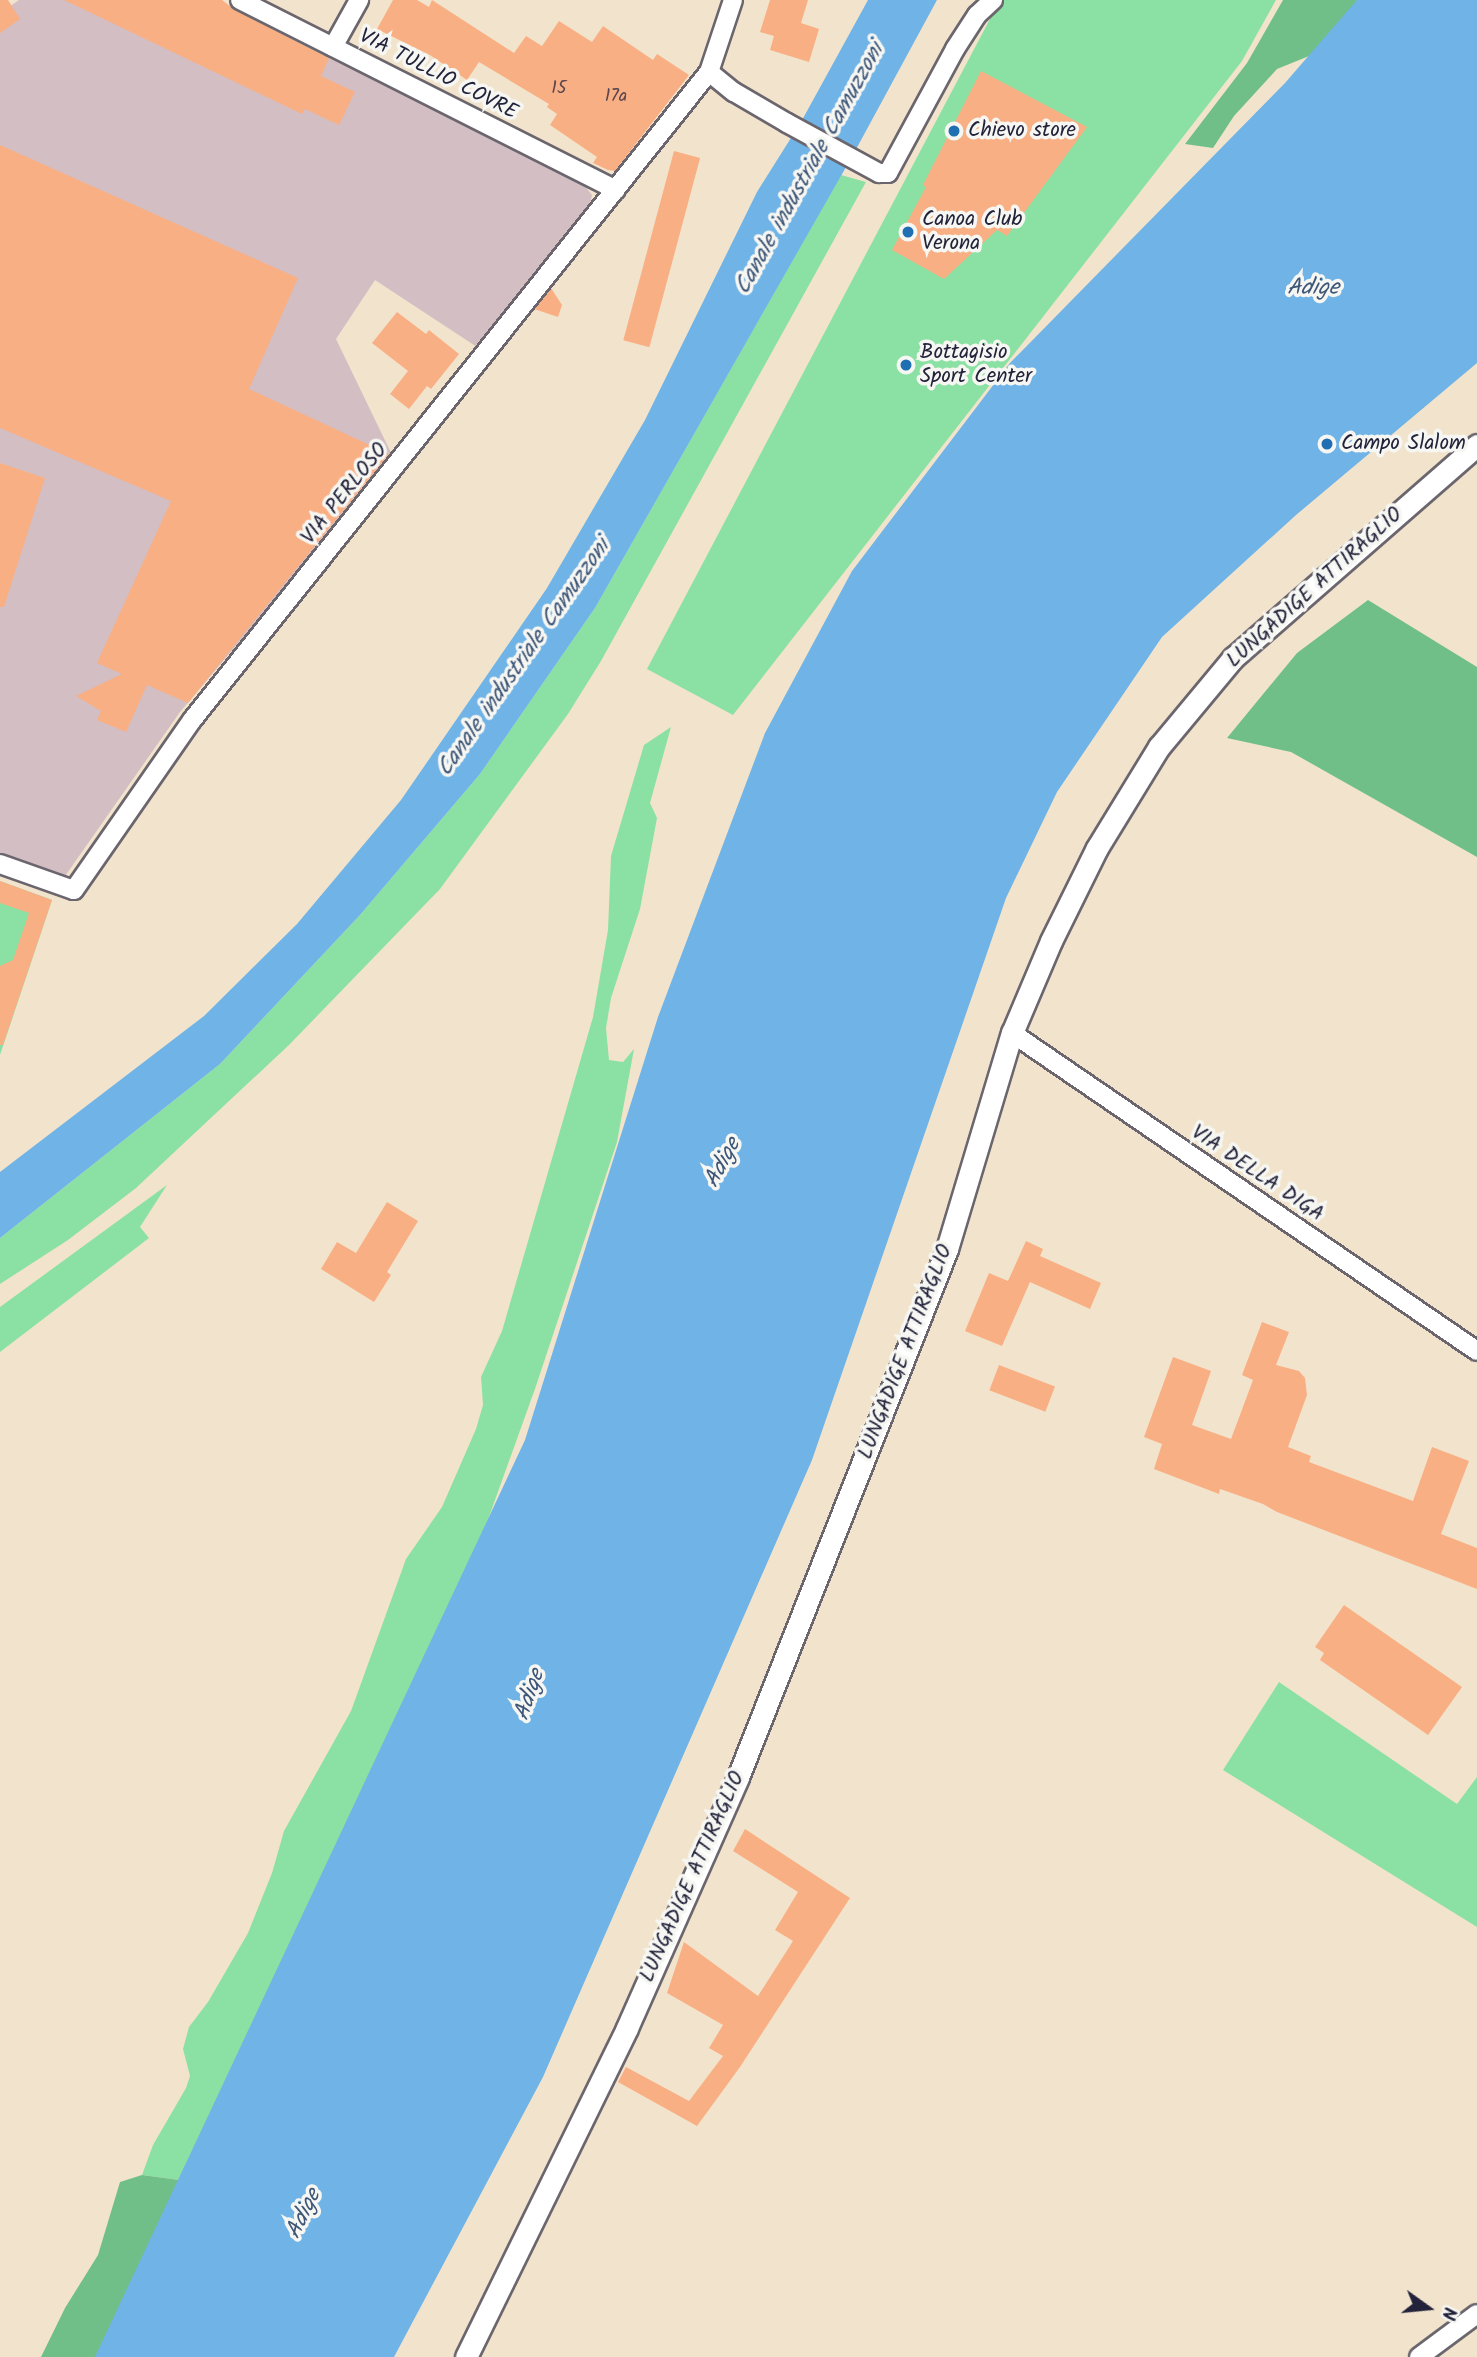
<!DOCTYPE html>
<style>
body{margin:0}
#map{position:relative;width:1477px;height:2357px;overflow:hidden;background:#f2e4cc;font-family:Kalam,sans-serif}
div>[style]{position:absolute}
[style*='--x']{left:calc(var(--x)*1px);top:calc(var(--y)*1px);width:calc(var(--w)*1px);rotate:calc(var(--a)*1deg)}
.industrial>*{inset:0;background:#d2bec3}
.green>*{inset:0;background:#8be1a3}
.forest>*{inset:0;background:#70bf89}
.water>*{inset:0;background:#70b3e6}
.building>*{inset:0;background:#f9af84;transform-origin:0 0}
.roads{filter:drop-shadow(2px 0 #6b666e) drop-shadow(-2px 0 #6b666e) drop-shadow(0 2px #6b666e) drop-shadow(0 -2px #6b666e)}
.minor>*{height:18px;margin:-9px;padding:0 9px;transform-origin:9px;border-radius:9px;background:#fff}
.tertiary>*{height:21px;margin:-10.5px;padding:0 10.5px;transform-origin:10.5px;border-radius:10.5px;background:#fff}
.dots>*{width:19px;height:19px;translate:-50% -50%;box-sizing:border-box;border:4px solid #f6f6f2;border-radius:50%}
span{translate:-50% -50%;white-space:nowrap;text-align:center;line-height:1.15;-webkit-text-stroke:7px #f6f6f2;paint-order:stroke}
.number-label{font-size:18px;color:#58454d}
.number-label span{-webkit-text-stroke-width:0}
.street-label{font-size:21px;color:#22223b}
.poi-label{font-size:21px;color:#22223b}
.left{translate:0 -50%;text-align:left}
.water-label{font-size:23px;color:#3d5577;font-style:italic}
.north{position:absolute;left:1393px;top:2273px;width:70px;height:70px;-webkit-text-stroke:5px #f6f6f2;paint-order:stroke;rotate:105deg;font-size:19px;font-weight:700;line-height:28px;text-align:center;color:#22223b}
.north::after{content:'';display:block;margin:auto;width:24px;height:32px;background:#22223b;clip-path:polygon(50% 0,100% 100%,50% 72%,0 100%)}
</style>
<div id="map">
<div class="industrial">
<i style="clip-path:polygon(19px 0,210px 0,580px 180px,592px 195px,588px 215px,480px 349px,375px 280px,336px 339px,394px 459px,180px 712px,63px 879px,0 857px,0 13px)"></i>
</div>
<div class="green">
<i style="clip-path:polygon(1000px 0,1276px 0,1242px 61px,733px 715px,647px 669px)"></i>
<i style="clip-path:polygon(841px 175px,866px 182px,601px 661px,568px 714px,440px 889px,289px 1045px,136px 1188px,68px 1240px,0 1284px,0 1238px,220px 1064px,360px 915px,480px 774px,595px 608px)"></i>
<i style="clip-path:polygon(671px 727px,650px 803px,657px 818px,640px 909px,611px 998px,606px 1028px,609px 1060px,623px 1062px,634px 1049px,617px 1142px,536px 1386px,476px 1553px,194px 2182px,142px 2175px,153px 2145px,186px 2088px,190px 2076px,183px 2049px,189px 2027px,208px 2002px,248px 1933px,272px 1873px,284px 1831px,351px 1711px,406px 1559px,442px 1507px,476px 1429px,483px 1405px,481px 1377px,502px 1331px,593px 1017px,608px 930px,611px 856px,644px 745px)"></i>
<i style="clip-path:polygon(0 881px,52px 900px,0 1055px)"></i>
<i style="clip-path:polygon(167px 1185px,140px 1227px,149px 1238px,0 1352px,0 1307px)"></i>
<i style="clip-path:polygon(1279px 1682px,1457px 1804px,1477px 1777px,1477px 1927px,1223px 1770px)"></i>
</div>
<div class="forest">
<i style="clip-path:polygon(1283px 0,1357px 0,1352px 14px,1314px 54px,1277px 69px,1234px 116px,1213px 148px,1185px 144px,1247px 63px)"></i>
<i style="clip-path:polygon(1368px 600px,1477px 667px,1477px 857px,1291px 752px,1227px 738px,1297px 653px)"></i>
<i style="clip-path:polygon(142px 2175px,194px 2182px,103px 2357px,41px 2357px,65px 2308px,98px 2255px,120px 2182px)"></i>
</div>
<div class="water">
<i style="clip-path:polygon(868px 0,937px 0,854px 153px,595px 608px,480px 774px,360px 915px,220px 1064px,0 1238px,0 1172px,204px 1016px,297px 924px,401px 800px,547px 588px,645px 420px,757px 192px,801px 122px)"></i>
<i style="clip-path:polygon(1357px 0,1477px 0,1477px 363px,1296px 515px,1162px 637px,1057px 792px,1006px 898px,812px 1460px,543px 2077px,394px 2357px,95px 2357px,525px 1440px,658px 1017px,765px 733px,852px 571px,1010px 363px,1285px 83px)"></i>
</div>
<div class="building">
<i style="clip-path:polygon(0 0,8px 0,20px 19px,0 33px)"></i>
<i style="clip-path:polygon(64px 0,222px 0,235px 10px,329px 58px,321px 76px,355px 92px,339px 125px,305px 109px,302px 114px)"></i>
<i style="clip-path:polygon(393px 0,417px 0,429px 7px,432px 0,514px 53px,526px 36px,542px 46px,559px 21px,592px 42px,603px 26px,653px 60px,657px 54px,689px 75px,615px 171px,608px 170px,593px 163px,597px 157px,550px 125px,557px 114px,547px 107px,549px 104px,479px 62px,467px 80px,430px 55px,377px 29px)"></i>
<i style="clip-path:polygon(770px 0,808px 0,801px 23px,819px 29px,809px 62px,770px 50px,774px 36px,760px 32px)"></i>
<i style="clip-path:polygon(981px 71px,1087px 127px,1007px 236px,997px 230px,944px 279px,892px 250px,926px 187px,923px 185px)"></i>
<i style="clip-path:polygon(0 145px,298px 278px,249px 389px,389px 454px,188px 703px,147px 685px,126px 732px,97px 720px,101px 711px,76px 696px,122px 674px,97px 663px,171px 501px,0 428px)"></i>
<i style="left:674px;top:151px;width:27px;height:196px;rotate:15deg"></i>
<i style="clip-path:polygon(551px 288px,562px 305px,558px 317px,534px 309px)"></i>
<i style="clip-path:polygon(397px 312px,426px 334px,429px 330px,459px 354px,431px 389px,427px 386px,409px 409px,390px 394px,408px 371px,372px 343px)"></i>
<i style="clip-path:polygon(0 463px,45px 478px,4px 607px,0 607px)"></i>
<i style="clip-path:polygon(0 881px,52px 900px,3px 1045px,0 1045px,0 966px,13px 960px,29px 913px,0 903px)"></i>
<i style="clip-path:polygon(387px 1202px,418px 1221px,387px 1272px,391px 1275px,374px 1302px,321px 1269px,337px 1242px,356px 1253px)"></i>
<i style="clip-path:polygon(1026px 1241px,1043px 1249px,1040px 1256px,1101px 1283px,1090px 1309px,1030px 1282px,1002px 1346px,965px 1331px,989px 1273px,1008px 1281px)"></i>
<i style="clip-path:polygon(1262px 1322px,1289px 1332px,1276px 1365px,1299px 1371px,1305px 1378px,1307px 1395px,1288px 1447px,1311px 1456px,1309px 1462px,1413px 1501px,1432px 1447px,1469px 1461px,1441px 1534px,1477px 1548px,1477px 1589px,1277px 1512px,1263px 1504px,1220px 1489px,1219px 1494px,1154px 1469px,1162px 1444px,1144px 1437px,1173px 1357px,1211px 1371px,1192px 1425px,1231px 1439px,1253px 1380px,1242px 1375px)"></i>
<i style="left:999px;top:1365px;width:60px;height:27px;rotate:21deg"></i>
<i style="clip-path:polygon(1344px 1605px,1462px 1687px,1428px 1735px,1320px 1660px,1324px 1653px,1315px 1647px)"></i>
<i style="clip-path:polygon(745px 1829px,850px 1898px,740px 2067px,697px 2126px,618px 2082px,626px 2067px,689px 2101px,723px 2056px,709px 2048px,723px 2025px,667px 1993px,684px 1942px,758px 1996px,793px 1941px,775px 1930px,798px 1892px,733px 1851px)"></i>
</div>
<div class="roads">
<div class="minor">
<i style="--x:240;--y:0;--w:421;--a:26.8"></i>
<i style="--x:733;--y:0;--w:76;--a:108.4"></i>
<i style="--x:709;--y:72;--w:32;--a:39"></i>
<i style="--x:734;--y:92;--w:61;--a:30.3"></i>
<i style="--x:787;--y:123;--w:105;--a:28.5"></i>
<i style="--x:879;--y:173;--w:9;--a:0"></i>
<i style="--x:888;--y:173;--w:141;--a:-61.6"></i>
<i style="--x:955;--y:49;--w:40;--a:-57.1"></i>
<i style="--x:977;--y:15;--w:22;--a:-43"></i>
<i style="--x:333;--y:47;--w:54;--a:-61"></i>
<i style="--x:0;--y:864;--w:78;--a:19.4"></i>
<i style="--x:74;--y:890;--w:208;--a:-55.2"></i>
<i style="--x:193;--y:719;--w:828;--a:-51.43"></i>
<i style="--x:1012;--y:1033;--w:563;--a:34.37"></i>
<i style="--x:1419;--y:2357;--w:72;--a:-36.6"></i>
</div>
<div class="tertiary">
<i style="--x:466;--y:2357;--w:366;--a:-63.9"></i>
<i style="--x:627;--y:2028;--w:274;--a:-66.1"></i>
<i style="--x:738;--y:1777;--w:568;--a:-68.4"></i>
<i style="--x:947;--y:1249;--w:226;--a:-73.3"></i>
<i style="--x:1012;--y:1033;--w:100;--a:-67"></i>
<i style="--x:1051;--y:941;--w:104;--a:-63.7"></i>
<i style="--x:1097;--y:848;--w:119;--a:-58.5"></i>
<i style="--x:1159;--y:747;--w:116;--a:-50.3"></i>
<i style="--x:1233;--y:658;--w:324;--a:-41.1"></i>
</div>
</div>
<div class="dots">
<i style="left:954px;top:131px;background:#1f6fb2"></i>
<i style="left:908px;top:232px;background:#1f6fb2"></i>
<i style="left:906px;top:365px;background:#1f6fb2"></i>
<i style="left:1327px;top:444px;background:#1f6fb2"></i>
</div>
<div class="number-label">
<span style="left:559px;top:89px">15</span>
<span style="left:616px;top:97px">17a</span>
</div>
<div class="street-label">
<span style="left:438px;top:75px;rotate:27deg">VIA TULLIO COVRE</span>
<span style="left:345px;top:494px;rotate:-51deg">VIA PERLOSO</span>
<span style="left:1315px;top:588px;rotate:-42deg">LUNGADIGE ATTIRAGLIO</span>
<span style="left:1257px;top:1174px;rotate:34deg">VIA DELLA DIGA</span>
<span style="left:906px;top:1352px;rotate:-69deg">LUNGADIGE ATTIRAGLIO</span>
<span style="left:693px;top:1877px;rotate:-66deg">LUNGADIGE ATTIRAGLIO</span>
</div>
<div class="poi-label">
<span class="left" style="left:968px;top:131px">Chievo store</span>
<span class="left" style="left:922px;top:232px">Canoa Club<br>Verona</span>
<span class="left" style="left:920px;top:365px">Bottagisio<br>Sport Center</span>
<span class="left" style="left:1341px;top:444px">Campo Slalom</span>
</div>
<div class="water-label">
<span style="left:810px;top:169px;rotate:-61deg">Canale industriale Camuzzoni</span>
<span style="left:1313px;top:288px">Adige</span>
<span style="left:524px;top:658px;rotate:-55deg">Canale industriale Camuzzoni</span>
<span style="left:723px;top:1163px;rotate:-62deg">Adige</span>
<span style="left:530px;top:1695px;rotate:-71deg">Adige</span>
<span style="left:304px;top:2214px;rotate:-64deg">Adige</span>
</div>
<div class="north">N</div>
</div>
